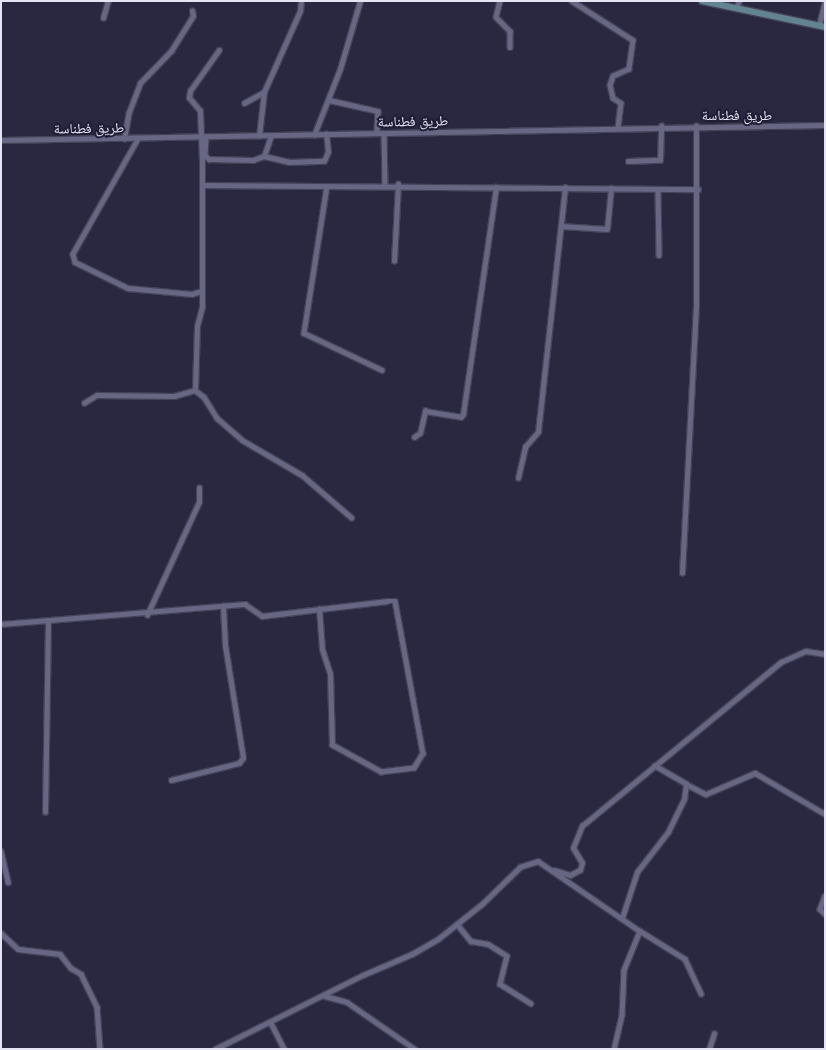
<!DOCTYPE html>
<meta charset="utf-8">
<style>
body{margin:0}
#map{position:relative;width:826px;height:1050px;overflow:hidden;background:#292840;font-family:Arial,"Noto Naskh Arabic",sans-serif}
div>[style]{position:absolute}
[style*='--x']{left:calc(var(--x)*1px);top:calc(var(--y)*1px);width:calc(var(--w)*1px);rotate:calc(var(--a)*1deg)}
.roads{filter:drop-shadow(1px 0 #444357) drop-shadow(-1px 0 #444357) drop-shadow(0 1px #444357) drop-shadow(0 -1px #444357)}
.street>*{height:4.5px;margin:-2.25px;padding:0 2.25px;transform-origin:2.25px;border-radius:2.25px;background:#676683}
.secondary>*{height:6px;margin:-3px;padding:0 3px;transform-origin:3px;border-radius:3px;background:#628392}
span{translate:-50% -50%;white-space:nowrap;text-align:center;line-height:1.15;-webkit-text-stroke:4px #201e36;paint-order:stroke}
.street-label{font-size:14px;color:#e4e4f4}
.frame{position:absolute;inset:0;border:2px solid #e4e4f4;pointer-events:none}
</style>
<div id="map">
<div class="roads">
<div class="street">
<i style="--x:500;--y:1;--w:16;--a:104"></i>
<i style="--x:496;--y:17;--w:20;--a:45"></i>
<i style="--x:510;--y:31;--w:16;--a:90"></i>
<i style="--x:572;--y:1;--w:72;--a:32.6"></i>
<i style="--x:633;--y:40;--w:29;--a:98"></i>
<i style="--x:629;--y:69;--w:17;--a:156"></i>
<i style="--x:613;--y:76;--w:9;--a:108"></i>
<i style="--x:610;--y:85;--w:13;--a:77"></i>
<i style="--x:613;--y:98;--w:9;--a:32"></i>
<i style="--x:621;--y:103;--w:24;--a:97"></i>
<i style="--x:736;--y:8;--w:8;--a:-67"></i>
<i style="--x:103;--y:18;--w:18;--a:-74"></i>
<i style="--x:819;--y:25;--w:25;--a:-76"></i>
<i style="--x:329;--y:100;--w:50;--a:12.7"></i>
<i style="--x:378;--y:111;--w:22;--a:93"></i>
<i style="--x:244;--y:103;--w:23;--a:-29"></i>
<i style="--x:384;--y:133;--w:52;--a:88.9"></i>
<i style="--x:314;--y:135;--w:71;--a:-68.5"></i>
<i style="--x:340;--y:69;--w:71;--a:-73.6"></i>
<i style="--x:259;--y:136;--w:44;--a:-83.5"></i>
<i style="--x:264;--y:92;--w:89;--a:-66"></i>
<i style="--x:300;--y:11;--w:10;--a:-84"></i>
<i style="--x:206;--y:137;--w:18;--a:93"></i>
<i style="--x:205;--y:155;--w:6;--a:45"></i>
<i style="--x:209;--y:159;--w:44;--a:1.3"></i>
<i style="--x:253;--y:160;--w:12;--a:-20"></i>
<i style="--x:264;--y:156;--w:21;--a:-71"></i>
<i style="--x:124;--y:139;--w:27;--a:-80"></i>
<i style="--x:129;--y:112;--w:31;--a:-69"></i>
<i style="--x:140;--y:83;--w:45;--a:-45.9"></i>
<i style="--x:171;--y:51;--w:41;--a:-57.8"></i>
<i style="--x:193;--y:16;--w:5;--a:-101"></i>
<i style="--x:138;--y:139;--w:132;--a:119.5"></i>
<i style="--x:73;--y:254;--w:8;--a:76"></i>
<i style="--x:75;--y:262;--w:59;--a:26.1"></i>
<i style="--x:128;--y:288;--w:64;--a:5.4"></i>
<i style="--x:192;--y:294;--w:9;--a:-18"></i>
<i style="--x:1;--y:140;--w:824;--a:-1.04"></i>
<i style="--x:264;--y:156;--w:26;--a:13"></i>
<i style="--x:289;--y:162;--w:35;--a:-2"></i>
<i style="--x:324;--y:161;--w:10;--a:-66"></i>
<i style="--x:328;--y:152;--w:18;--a:-96"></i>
<i style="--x:628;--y:161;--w:32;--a:-2"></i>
<i style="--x:660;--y:160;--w:34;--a:-88"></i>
<i style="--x:202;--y:185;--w:496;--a:0.5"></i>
<i style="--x:327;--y:186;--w:149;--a:98.9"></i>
<i style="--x:304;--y:333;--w:86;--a:25.4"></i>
<i style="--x:658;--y:190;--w:65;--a:89.1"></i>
<i style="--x:561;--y:226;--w:46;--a:3.7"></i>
<i style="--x:607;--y:229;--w:41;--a:-84.4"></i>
<i style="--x:394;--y:261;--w:77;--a:-87"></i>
<i style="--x:195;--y:390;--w:64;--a:-88.2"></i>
<i style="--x:197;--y:326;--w:20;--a:-75"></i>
<i style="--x:202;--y:307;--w:146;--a:-90"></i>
<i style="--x:202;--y:161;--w:50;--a:-92.3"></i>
<i style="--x:200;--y:111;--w:17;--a:-130"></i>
<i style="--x:189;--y:98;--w:7;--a:-82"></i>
<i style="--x:190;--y:91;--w:50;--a:-54.7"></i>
<i style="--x:195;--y:390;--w:11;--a:38"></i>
<i style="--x:204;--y:397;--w:25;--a:58"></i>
<i style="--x:217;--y:418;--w:33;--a:41"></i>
<i style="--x:242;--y:440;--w:69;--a:30.3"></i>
<i style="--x:302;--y:475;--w:65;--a:40.6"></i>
<i style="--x:84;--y:403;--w:15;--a:-32"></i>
<i style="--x:97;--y:395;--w:77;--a:0.7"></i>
<i style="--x:174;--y:396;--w:22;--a:-16"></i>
<i style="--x:414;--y:437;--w:7;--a:-34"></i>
<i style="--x:420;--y:433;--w:23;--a:-77"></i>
<i style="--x:425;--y:411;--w:36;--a:9"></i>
<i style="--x:461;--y:417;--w:4;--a:-56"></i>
<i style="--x:463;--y:414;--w:229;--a:-81.7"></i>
<i style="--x:518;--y:478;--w:32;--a:-77"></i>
<i style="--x:525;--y:447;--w:20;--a:-49"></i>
<i style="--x:538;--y:432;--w:246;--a:-83.7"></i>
<i style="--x:682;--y:573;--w:269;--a:-87"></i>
<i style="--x:696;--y:304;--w:178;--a:-90"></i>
<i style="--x:147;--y:615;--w:124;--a:-65.3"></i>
<i style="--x:199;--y:502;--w:14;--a:-90"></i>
<i style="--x:1;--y:624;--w:245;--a:-4.7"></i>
<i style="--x:245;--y:604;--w:21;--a:35"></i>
<i style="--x:262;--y:616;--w:126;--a:-6.8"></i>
<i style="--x:387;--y:601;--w:8;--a:0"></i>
<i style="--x:395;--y:601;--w:155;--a:79.6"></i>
<i style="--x:423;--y:753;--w:17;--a:121"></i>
<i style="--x:414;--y:768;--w:33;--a:173"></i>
<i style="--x:381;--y:772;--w:56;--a:-151.1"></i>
<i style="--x:332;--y:745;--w:71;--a:-91.6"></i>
<i style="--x:330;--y:674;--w:26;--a:-108"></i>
<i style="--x:322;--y:649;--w:40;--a:-94.3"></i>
<i style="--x:171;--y:780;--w:70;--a:-14"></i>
<i style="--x:239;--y:763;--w:6;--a:-51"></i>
<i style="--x:243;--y:758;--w:114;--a:-99.1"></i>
<i style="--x:225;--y:645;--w:39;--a:-93"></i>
<i style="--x:686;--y:784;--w:22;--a:27"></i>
<i style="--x:706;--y:794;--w:53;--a:-23.2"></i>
<i style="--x:755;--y:773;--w:81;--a:30.4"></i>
<i style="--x:45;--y:812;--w:191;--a:-89.1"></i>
<i style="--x:1;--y:851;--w:32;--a:77"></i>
<i style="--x:554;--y:870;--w:17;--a:17"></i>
<i style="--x:570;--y:875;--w:11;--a:-27"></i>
<i style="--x:580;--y:870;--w:7;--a:-74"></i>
<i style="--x:582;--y:863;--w:17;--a:-121"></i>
<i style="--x:573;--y:848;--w:24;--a:-68"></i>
<i style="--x:582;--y:826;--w:258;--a:-39.5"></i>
<i style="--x:781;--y:662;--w:27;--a:-24"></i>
<i style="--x:806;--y:651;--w:19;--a:9"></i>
<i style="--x:825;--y:896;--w:14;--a:111"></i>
<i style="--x:820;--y:909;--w:7;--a:45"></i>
<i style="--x:622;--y:918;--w:48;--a:-71.9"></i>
<i style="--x:637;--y:872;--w:51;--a:-52.2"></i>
<i style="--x:668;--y:832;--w:37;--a:-64"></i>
<i style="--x:684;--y:799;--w:15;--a:-82"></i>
<i style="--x:686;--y:784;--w:36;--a:-150"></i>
<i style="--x:457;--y:924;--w:22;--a:51"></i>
<i style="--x:471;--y:941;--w:17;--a:10"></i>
<i style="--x:488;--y:944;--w:22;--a:32"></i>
<i style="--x:507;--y:956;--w:29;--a:104"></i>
<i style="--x:500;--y:984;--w:36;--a:32"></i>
<i style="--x:640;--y:931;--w:53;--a:31.9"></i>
<i style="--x:685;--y:959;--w:38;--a:65"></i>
<i style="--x:1;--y:933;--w:23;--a:43"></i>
<i style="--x:18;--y:949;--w:42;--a:6.8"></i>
<i style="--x:60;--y:954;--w:18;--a:52"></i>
<i style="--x:71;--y:968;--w:12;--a:31"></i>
<i style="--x:81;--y:974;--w:37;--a:64"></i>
<i style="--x:97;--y:1007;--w:42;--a:85.9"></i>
<i style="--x:325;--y:996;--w:23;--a:15"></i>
<i style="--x:347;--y:1002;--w:83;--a:34.7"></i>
<i style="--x:271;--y:1023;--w:29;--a:63"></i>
<i style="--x:215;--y:1049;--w:165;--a:-26.6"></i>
<i style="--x:363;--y:975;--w:53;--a:-23.2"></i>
<i style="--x:412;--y:954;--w:30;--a:-30"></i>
<i style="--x:438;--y:939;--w:56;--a:-38.5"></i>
<i style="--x:482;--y:904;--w:53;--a:-44.2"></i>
<i style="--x:520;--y:867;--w:19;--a:-18"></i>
<i style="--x:538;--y:861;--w:124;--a:34.5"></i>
<i style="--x:640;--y:931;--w:42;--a:112.3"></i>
<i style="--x:624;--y:970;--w:45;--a:92.5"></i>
<i style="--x:622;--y:1015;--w:35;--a:103"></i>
<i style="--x:709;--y:1049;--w:16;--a:-72"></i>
</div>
<div class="secondary">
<i style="--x:702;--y:1;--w:126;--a:11.9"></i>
</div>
</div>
<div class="street-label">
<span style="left:737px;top:115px">طريق فطناسة</span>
<span style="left:413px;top:121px;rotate:-1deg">طريق فطناسة</span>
<span style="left:89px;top:128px;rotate:-1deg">طريق فطناسة</span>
</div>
<div class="frame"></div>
</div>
